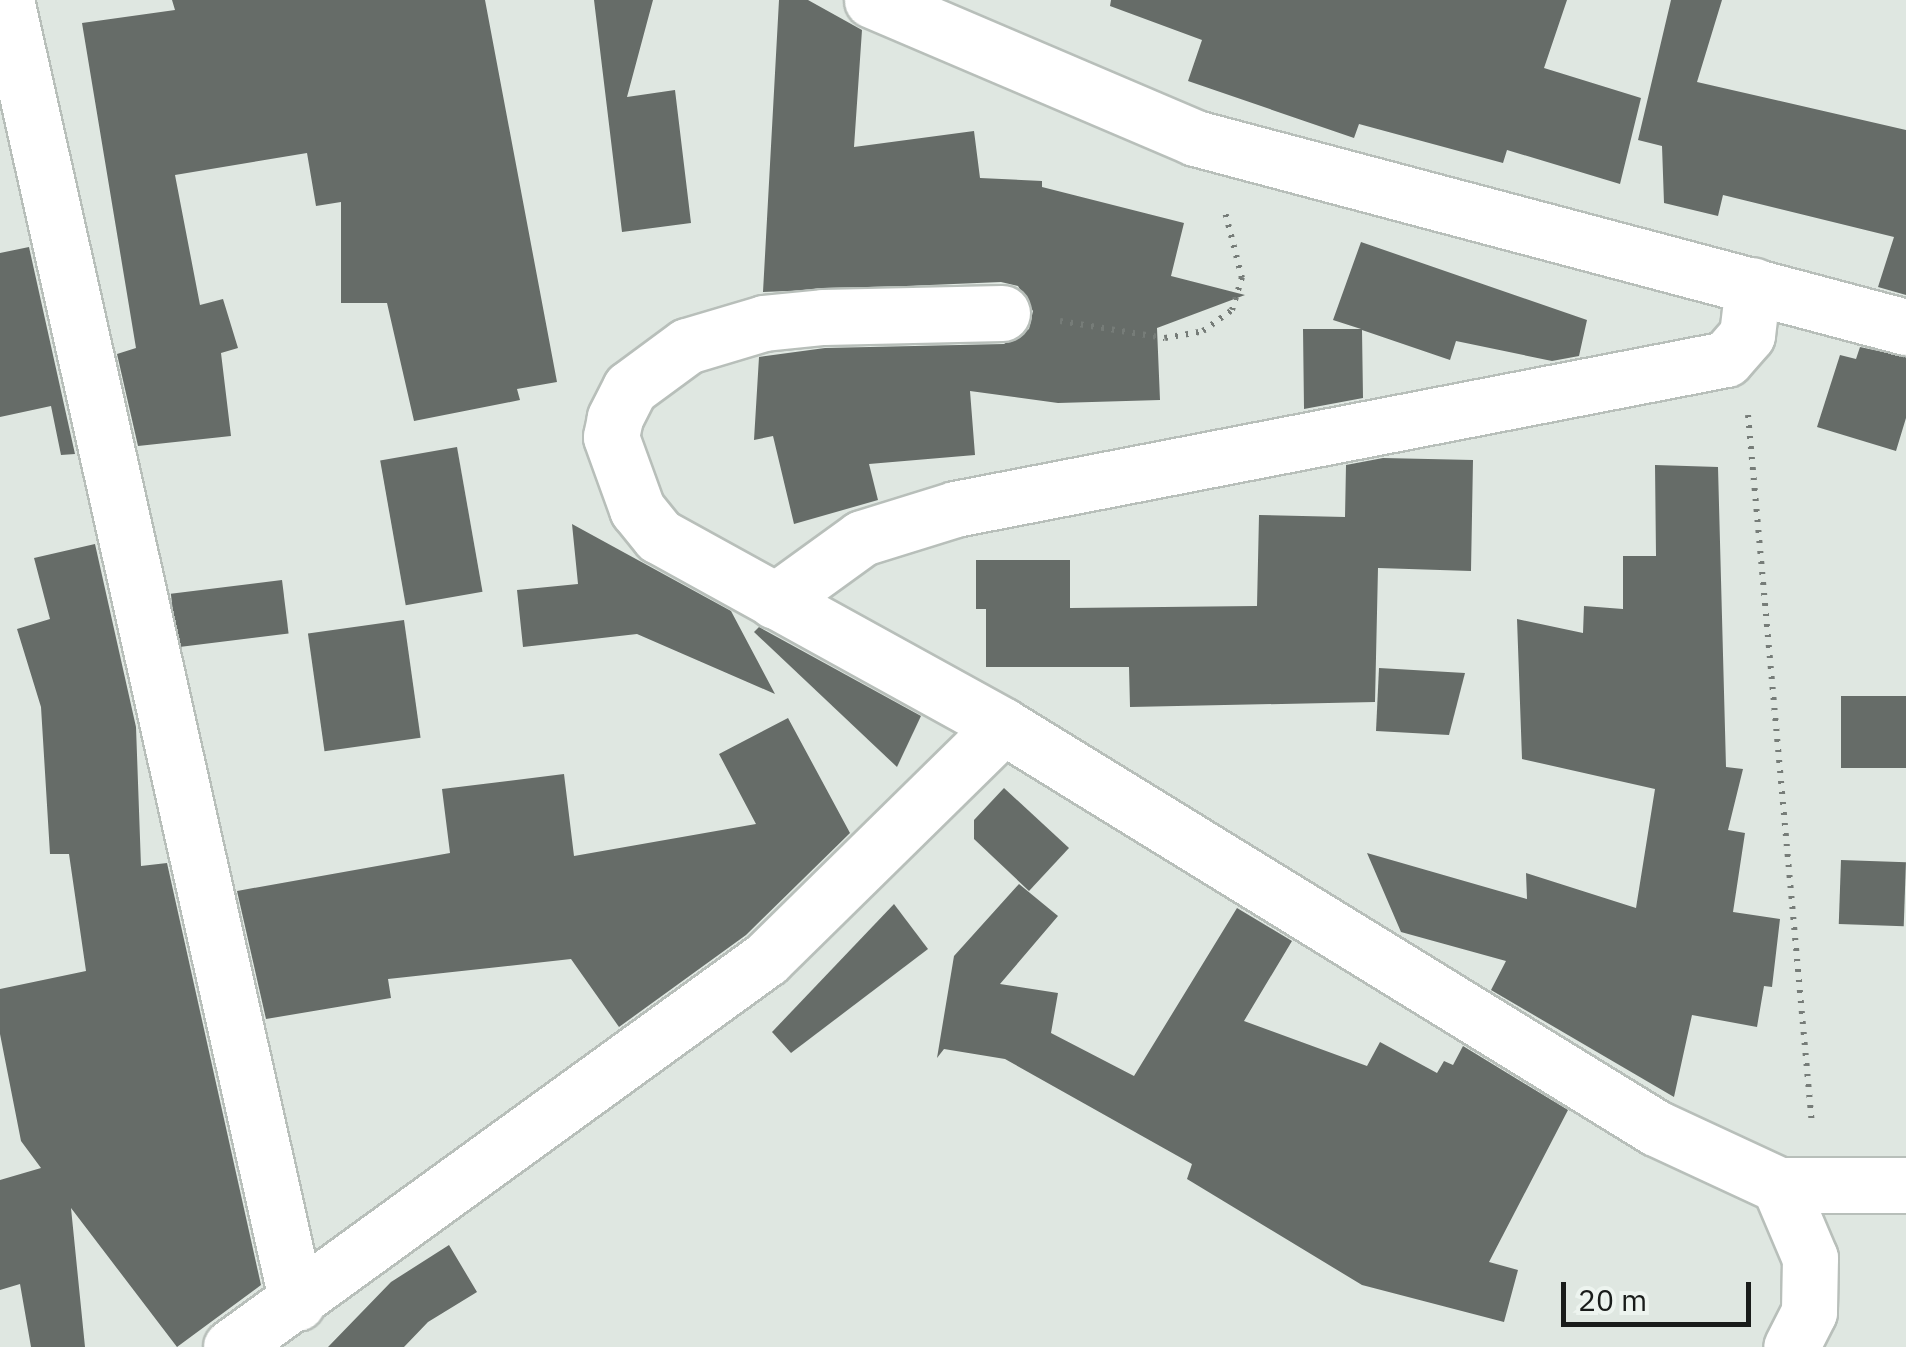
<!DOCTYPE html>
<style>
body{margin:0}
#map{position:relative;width:1906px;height:1347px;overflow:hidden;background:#dfe7e1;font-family:"IBM Plex Sans",sans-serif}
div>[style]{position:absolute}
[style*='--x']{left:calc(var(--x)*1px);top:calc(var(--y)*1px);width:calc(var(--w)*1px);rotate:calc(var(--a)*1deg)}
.building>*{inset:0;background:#666c68;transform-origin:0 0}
.path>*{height:6px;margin-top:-3px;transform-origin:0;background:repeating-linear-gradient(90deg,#767c78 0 2.5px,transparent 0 10.5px)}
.roads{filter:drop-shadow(2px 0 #b8bfba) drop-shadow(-2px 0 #b8bfba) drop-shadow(0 2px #b8bfba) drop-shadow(0 -2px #b8bfba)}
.minor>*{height:55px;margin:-27.5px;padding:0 27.5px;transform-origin:27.5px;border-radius:27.5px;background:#fff}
span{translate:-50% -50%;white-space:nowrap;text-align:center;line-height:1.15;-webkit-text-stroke:8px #edf4ef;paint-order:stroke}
.scale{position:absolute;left:1561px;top:1282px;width:190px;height:45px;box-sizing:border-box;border:5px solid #191c1a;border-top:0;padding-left:12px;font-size:30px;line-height:35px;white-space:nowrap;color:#191c1a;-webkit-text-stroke:8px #edf4ef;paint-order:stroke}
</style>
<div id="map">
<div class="building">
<i style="clip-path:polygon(172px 0,485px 0,557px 382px,517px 389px,520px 400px,414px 421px,387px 303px,341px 303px,341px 202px,316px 206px,307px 153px,175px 175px,200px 305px,223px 299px,238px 348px,221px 353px,231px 436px,138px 446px,117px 354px,136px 348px,82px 23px,175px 10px)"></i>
<i style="clip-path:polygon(594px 0,653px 0,627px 97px,675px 90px,691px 223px,622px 232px)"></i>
<i style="clip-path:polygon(779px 0,808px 0,862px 30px,854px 147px,974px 131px,980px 178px,1042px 181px,1042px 187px,1184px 223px,1171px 276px,1245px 295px,1157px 328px,1160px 400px,1058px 403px,970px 391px,975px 455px,869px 464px,878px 500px,794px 524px,773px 436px,754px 440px,759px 357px,825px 348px,1004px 344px,1029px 329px,1033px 311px,1018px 286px,1001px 282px,763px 292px)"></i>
<i style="clip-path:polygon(1111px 0,1567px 0,1544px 68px,1641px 98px,1620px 184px,1507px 150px,1503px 163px,1359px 124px,1354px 138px,1188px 81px,1202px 40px,1110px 6px)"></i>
<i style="clip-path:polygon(1671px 0,1722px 0,1697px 82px,1906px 130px,1906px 295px,1878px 287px,1894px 237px,1723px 195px,1718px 216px,1664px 203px,1662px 146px,1638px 140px)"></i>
<i style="clip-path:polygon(1361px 242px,1587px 320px,1579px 356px,1552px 361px,1456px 341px,1450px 360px,1362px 330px,1363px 398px,1304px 409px,1303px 329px,1361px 329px,1333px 320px)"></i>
<i style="clip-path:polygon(29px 247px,75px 454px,61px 455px,51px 406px,0 417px,0 253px)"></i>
<i style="clip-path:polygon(1860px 347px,1906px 357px,1906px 418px,1896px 451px,1817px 427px,1840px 355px,1856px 359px)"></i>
<i style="left:457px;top:447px;width:147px;height:78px;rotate:80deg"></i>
<i style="clip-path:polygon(1383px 458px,1473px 460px,1471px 571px,1378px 568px,1375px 702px,1130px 707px,1129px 667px,986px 667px,986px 609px,976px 609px,976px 560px,1070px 560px,1070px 608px,1257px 606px,1259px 515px,1345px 517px,1346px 465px)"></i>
<i style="clip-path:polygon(1655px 465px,1718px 467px,1726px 767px,1743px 769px,1728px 830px,1745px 833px,1733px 912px,1780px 919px,1772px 987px,1764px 986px,1757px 1027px,1692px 1015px,1674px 1097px,1491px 990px,1506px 961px,1401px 932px,1367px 853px,1527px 899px,1526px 873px,1636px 908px,1655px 789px,1522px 759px,1517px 619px,1583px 633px,1584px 606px,1623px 609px,1623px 556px,1656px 556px)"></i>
<i style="clip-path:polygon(572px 524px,731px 611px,775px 694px,637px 634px,523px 647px,517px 590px,578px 584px)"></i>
<i style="clip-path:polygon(95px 544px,136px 727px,141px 866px,167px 863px,261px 1285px,177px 1347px,71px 1208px,85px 1347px,31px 1347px,20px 1284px,0 1290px,0 1180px,41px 1168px,21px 1141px,0 1034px,0 989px,86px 971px,69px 854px,50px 854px,41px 707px,17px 629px,50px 619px,34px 558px)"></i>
<i style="left:282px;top:580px;width:54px;height:112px;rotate:83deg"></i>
<i style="left:404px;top:620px;width:119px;height:97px;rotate:82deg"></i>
<i style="clip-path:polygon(759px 627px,921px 716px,897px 767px,754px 632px)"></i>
<i style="clip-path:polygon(1379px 668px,1465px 673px,1449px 735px,1376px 731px)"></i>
<i style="left:1906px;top:696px;width:72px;height:65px;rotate:90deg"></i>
<i style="clip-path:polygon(788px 718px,850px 833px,746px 935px,619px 1027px,571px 959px,388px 979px,391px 998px,266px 1019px,237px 891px,450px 853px,442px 789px,564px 774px,574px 856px,756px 824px,719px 754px)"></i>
<i style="clip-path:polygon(1004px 788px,1069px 848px,1029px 891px,974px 839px,974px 820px)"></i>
<i style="left:1841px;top:860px;width:65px;height:64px;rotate:2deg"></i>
<i style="clip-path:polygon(1019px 884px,1058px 916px,1000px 984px,1058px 993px,1051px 1033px,1134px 1076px,1237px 908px,1292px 941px,1244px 1021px,1367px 1066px,1380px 1042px,1437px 1073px,1444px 1061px,1453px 1065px,1463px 1046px,1568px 1110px,1489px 1262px,1518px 1270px,1504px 1322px,1362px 1285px,1187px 1179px,1192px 1164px,1005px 1059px,944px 1049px,937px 1058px,954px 956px)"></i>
<i style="clip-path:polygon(894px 904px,928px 949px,791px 1053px,772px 1032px)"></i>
<i style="clip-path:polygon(449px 1245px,477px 1292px,428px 1322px,404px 1347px,328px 1347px,391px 1282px)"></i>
</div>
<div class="path">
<i style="--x:1060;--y:321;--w:106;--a:9.2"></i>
<i style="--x:1165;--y:338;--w:39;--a:-10"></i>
<i style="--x:1203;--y:331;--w:36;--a:-36"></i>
<i style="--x:1232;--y:310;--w:34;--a:-73"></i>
<i style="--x:1242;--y:278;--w:72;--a:-104.4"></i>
<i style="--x:1748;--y:415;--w:713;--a:84.85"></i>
</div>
<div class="roads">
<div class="minor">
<i style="--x:6;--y:0;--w:1335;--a:77.41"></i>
<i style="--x:872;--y:0;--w:351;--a:23.1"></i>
<i style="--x:1195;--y:138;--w:736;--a:14.89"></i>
<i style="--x:1002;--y:313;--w:179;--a:178.7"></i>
<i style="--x:823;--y:317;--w:59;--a:174.2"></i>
<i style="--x:764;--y:323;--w:80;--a:163.4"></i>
<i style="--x:687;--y:346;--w:71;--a:143.6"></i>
<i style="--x:630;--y:388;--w:34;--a:117"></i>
<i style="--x:615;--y:418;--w:19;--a:102"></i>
<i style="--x:611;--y:437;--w:77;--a:70.1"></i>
<i style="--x:637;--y:509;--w:35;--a:51"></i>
<i style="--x:659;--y:536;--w:393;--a:28.9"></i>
<i style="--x:1003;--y:726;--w:767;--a:31.62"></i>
<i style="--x:1656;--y:1128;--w:136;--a:24.9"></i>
<i style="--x:1779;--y:1185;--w:127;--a:0"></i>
<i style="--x:775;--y:601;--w:107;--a:-35.9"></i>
<i style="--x:862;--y:538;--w:97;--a:-17.3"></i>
<i style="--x:955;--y:509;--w:785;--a:-11.01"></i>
<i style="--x:1726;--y:359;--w:32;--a:-49"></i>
<i style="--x:1747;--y:335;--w:50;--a:-83.2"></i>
<i style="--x:1779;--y:1185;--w:79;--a:67"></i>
<i style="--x:1810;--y:1258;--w:54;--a:91.1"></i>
<i style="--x:1809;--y:1312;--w:39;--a:117"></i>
<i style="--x:231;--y:1347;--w:661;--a:-35.95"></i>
<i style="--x:766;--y:959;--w:332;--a:-44.5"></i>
</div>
</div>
<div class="scale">20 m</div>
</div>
